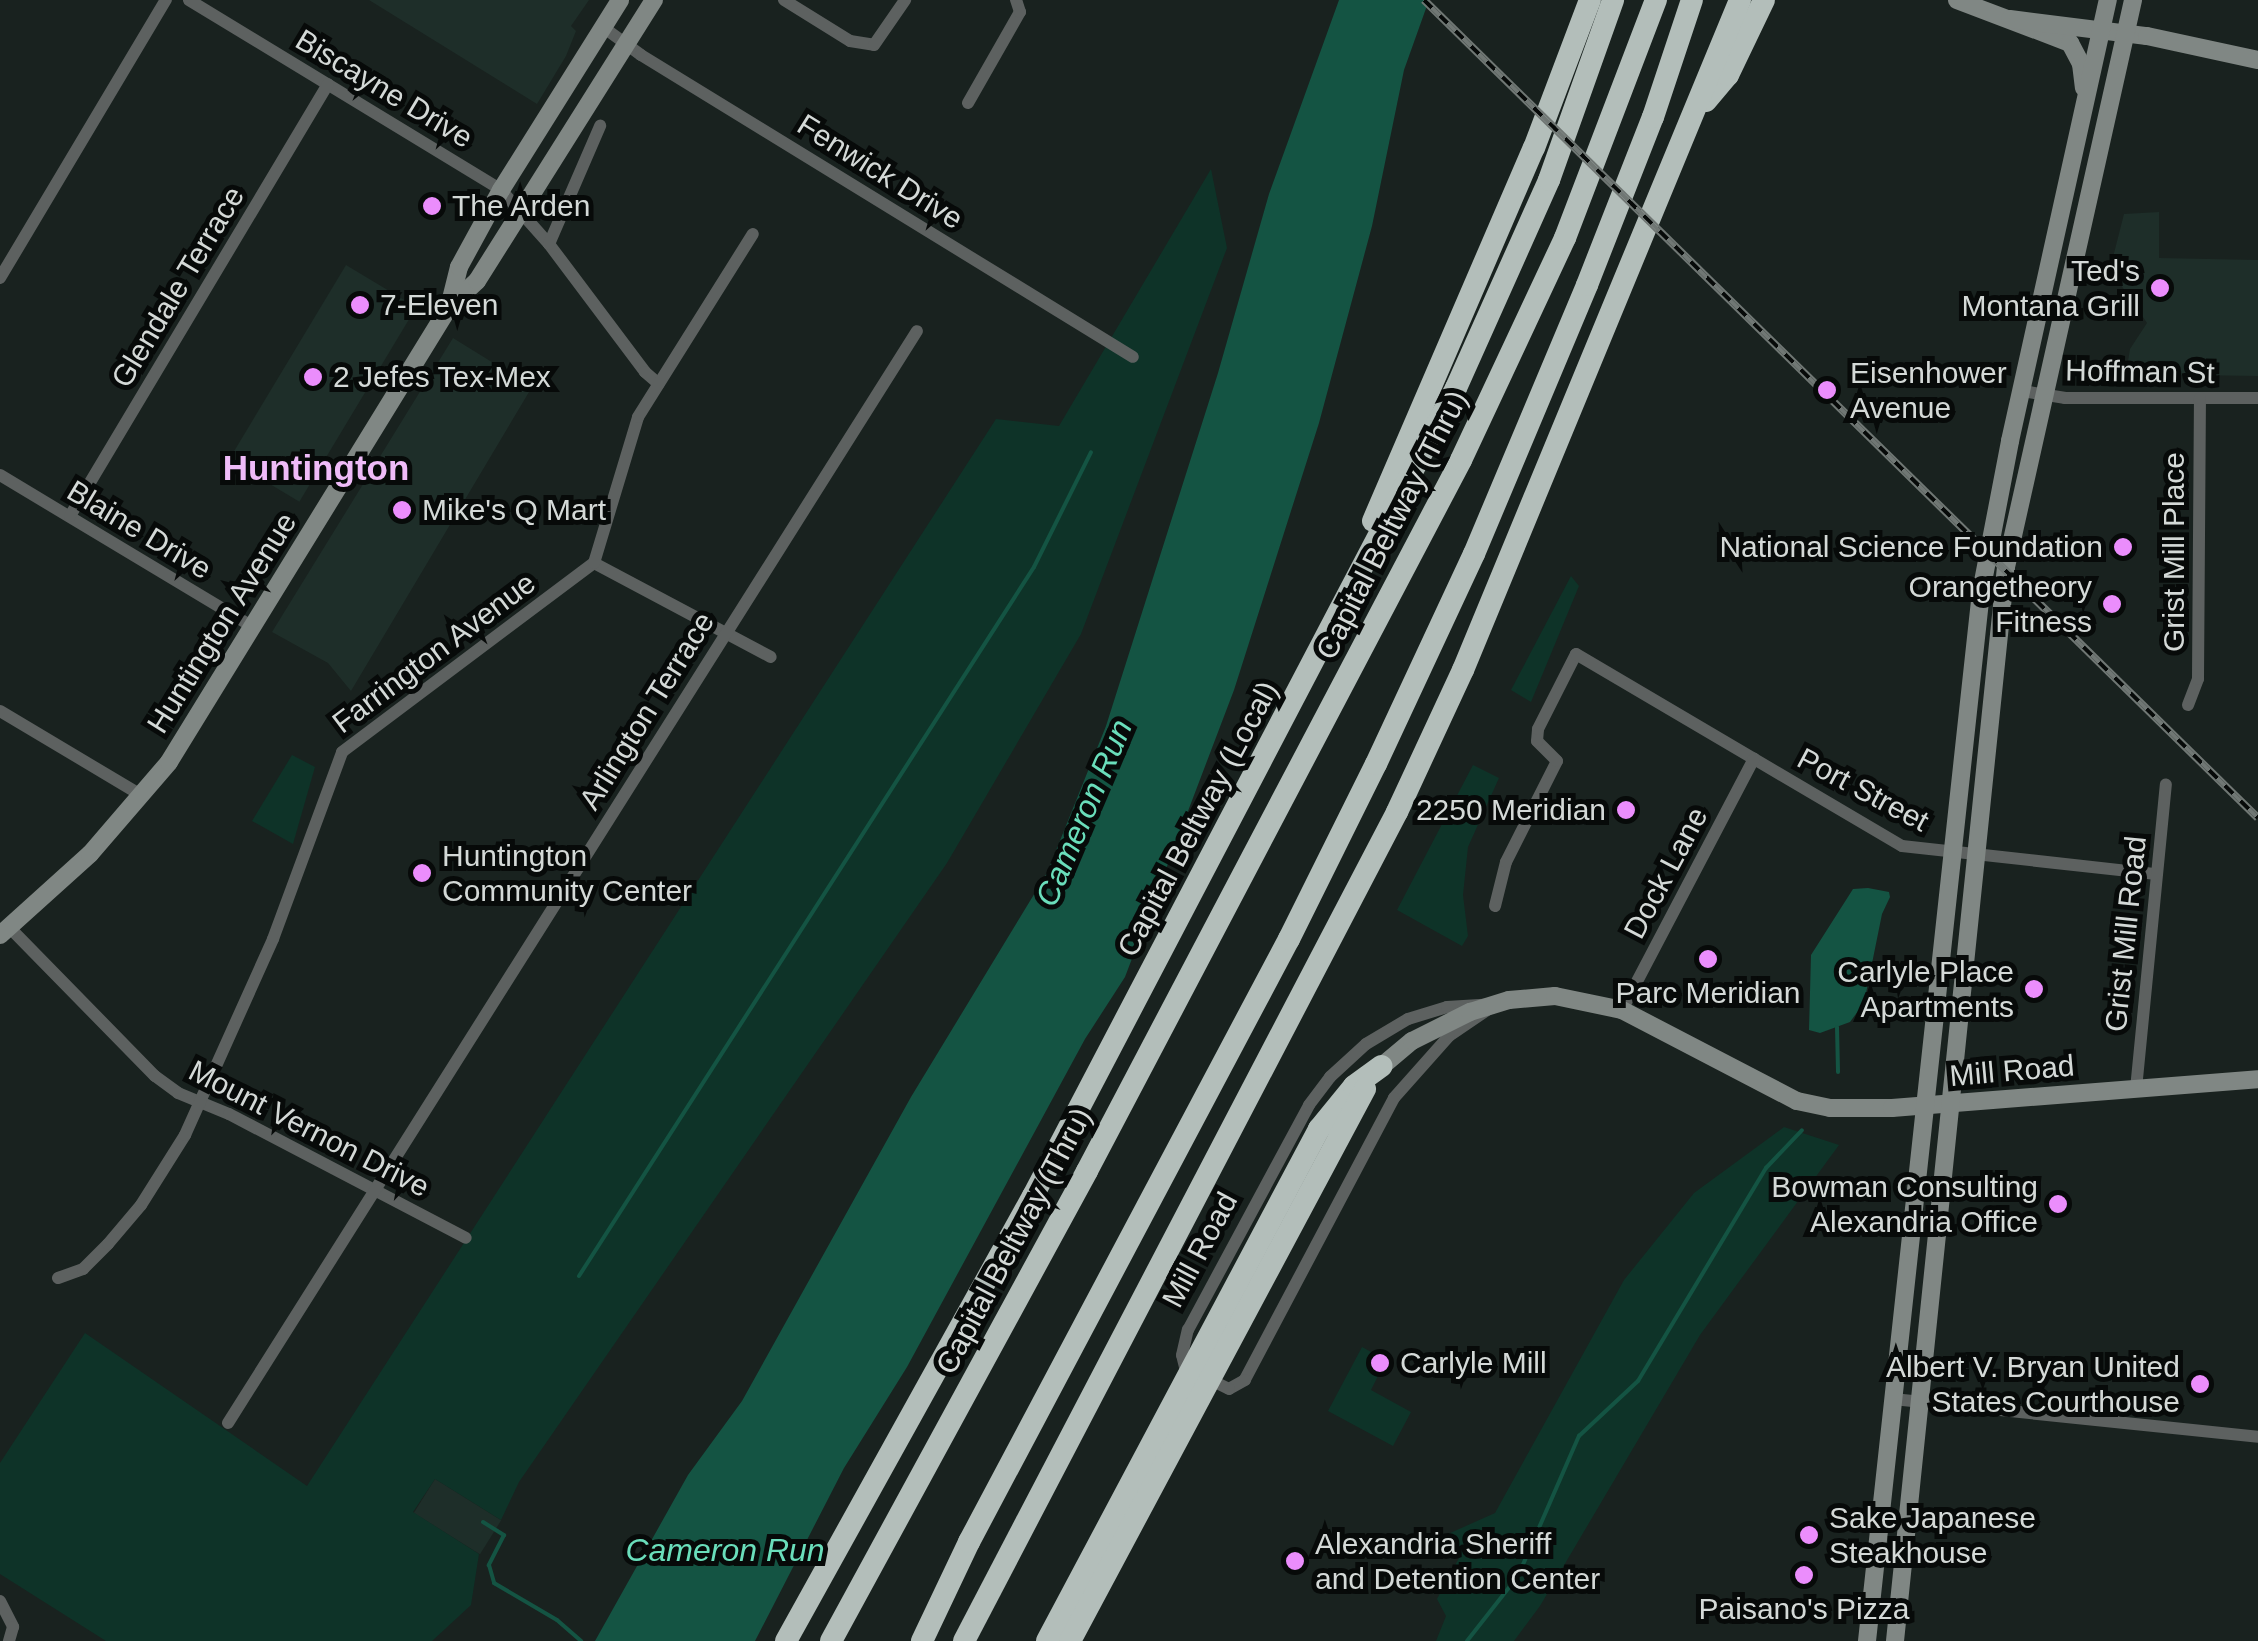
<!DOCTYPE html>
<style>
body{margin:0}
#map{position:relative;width:2258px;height:1641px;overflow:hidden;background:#19221f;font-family:Helvetica,sans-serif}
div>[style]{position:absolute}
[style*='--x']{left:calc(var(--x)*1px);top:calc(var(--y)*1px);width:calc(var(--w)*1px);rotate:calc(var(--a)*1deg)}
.built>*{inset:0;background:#1e2e29;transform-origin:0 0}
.green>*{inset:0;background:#0e3328}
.water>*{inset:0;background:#145443}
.stream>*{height:4px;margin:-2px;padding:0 2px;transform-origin:2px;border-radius:2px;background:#145443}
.street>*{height:12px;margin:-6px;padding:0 6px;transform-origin:6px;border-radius:6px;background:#5d6160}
.secondary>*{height:18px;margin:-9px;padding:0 9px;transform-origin:9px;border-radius:9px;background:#808784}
.highway>*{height:22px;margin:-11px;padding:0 11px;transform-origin:11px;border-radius:11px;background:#b3beba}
.rail>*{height:8px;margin-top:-4px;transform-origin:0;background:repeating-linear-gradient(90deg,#070a09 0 11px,#707774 0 22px);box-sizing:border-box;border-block:2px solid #707774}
.dots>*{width:28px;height:28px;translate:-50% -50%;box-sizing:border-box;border:5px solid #070a09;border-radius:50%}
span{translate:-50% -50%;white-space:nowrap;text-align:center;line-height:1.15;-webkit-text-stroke:10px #070a09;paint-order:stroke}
.street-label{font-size:30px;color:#d4d9d7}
.poi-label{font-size:30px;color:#d4d9d7}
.left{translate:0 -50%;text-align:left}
.right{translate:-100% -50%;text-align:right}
.water-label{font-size:32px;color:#6adebb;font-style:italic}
.quarter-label{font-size:35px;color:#efbbf8;font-weight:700}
</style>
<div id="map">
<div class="built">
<i style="clip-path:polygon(369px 0,589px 0,571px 26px,576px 31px,566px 56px,537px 104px)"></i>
<i style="clip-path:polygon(2159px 212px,2159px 258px,2258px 260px,2258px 376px,2126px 374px,2130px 349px,2147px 323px,2110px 269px,2124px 214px)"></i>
<i style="left:346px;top:265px;width:82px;height:227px;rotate:31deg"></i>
<i style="clip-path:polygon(453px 338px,532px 387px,351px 691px,328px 663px,272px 632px)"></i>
<i style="left:435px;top:1479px;width:78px;height:40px;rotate:32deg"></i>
</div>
<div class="green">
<i style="clip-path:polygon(1211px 169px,1227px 248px,1081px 634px,947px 863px,519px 1482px,501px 1520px,435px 1479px,413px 1512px,479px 1554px,471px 1605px,432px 1641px,106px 1641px,0 1574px,0 1463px,85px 1333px,307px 1486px,996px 419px,1059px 426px)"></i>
<i style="clip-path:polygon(1571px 576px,1579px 586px,1531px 702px,1511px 690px)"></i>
<i style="clip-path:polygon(292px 755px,315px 767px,293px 844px,252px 821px)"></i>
<i style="clip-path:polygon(1473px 765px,1499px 778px,1468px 847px,1463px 895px,1468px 936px,1462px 946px,1397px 910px)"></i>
<i style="clip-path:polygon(1784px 1127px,1839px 1145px,1700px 1335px,1540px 1606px,1514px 1641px,1436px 1641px,1446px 1616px,1437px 1599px,1459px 1558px,1439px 1538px,1495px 1513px,1624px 1280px,1694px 1193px)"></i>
<i style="clip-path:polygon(1362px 1347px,1386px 1360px,1371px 1390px,1411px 1412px,1393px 1446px,1328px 1411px)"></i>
</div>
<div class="water">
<i style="clip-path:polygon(1339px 0,1429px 0,1404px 70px,1372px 226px,1319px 423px,1234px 690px,1125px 977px,1085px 1039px,907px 1367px,844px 1468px,755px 1641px,595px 1641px,688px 1475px,742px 1401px,911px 1097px,1047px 873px,1106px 726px,1218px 373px,1269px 194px)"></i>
<i style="clip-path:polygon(1868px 888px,1889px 892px,1890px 897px,1882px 914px,1864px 1003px,1850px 1022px,1820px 1033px,1809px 1030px,1811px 955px,1853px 889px)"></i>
</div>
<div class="stream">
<i style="--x:1837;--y:1027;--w:45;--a:88.7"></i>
<i style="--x:579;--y:1276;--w:842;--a:-57.31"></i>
<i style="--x:1034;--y:567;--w:128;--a:-63.6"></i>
<i style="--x:483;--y:1522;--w:25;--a:32"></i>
<i style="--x:504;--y:1535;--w:34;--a:117"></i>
<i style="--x:489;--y:1565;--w:19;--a:74"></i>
<i style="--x:494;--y:1583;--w:73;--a:30.4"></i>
<i style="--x:557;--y:1620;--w:32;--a:41"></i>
<i style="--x:1467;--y:1641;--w:83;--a:-51.9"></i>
<i style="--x:1518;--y:1576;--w:153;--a:-66.5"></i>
<i style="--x:1579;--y:1436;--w:81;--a:-43"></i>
<i style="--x:1638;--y:1381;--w:249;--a:-59"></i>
<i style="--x:1766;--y:1168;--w:52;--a:-46.5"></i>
</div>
<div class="street">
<i style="--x:189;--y:0;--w:365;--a:31.3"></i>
<i style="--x:501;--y:190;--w:72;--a:48.4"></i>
<i style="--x:549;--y:244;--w:160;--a:53.1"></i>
<i style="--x:645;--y:372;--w:18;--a:41"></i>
<i style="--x:784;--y:0;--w:78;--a:31.8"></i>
<i style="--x:850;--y:41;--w:24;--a:9"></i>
<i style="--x:874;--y:45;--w:55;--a:-55.4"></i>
<i style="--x:603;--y:27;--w:47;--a:36.4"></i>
<i style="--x:641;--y:55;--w:577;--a:31.54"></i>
<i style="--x:968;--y:103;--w:105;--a:-60.3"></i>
<i style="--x:1020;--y:12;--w:13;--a:-108"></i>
<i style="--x:549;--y:244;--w:129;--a:-66.6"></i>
<i style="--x:0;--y:278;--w:324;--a:-59.2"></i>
<i style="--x:2022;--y:391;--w:44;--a:9.2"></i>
<i style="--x:2065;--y:398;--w:193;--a:0"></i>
<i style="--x:0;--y:475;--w:295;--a:31"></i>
<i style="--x:70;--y:516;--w:503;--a:-59.15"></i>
<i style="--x:594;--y:563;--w:200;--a:28"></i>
<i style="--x:2188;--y:705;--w:28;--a:-69"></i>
<i style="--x:2198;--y:679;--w:281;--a:-89.6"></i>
<i style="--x:0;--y:711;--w:164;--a:30.8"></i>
<i style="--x:1495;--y:906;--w:45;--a:-76"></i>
<i style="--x:1506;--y:862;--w:113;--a:-63.2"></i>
<i style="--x:1557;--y:761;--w:28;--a:-135"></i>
<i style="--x:1537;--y:741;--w:12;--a:-85"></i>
<i style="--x:1538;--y:729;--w:84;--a:-63.1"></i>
<i style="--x:1576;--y:654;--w:378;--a:30.5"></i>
<i style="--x:1902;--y:846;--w:256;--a:6.3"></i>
<i style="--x:9;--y:927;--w:209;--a:45.6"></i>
<i style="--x:155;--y:1076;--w:29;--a:36"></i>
<i style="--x:178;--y:1093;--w:55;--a:22.4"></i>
<i style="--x:229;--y:1114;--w:267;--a:27.6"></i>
<i style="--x:1496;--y:1004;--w:57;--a:145.8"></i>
<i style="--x:1449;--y:1036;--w:83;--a:131.6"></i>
<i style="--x:1394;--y:1098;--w:319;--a:117.9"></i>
<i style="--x:1245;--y:1380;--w:18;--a:151"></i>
<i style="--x:1229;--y:1389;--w:49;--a:-153.4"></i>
<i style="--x:1185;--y:1367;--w:12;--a:-104"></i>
<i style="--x:1182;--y:1355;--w:26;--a:-77"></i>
<i style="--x:1188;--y:1330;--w:255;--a:-61.7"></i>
<i style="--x:1309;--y:1105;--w:35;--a:-53"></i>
<i style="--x:1330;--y:1077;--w:49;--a:-42.5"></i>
<i style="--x:1366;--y:1044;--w:49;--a:-30.8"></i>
<i style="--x:1408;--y:1019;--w:41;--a:-17.1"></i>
<i style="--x:1447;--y:1007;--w:49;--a:-3.5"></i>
<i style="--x:1622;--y:1010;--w:284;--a:-62.3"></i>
<i style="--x:2136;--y:1089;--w:306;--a:-84.4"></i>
<i style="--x:58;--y:1278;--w:27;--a:-20"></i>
<i style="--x:83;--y:1269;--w:35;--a:-45"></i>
<i style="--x:108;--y:1244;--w:51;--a:-49.8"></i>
<i style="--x:141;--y:1205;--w:83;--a:-57.8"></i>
<i style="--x:185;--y:1135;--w:215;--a:-65.8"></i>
<i style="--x:273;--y:939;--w:199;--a:-69.7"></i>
<i style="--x:342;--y:752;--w:315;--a:-36.9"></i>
<i style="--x:594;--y:563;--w:152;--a:-73.2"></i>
<i style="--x:638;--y:417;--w:216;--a:-57.9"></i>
<i style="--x:1893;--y:1399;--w:367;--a:5.9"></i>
<i style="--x:228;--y:1423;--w:1291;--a:-57.75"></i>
<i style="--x:0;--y:1601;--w:29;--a:63"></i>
<i style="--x:13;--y:1627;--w:15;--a:106"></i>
</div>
<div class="secondary">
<i style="--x:1957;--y:0;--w:121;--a:20.8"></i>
<i style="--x:2070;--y:43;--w:24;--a:62"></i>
<i style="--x:2081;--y:64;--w:24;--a:83"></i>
<i style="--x:2010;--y:19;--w:138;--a:7.1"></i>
<i style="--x:2147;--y:36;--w:114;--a:12.2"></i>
<i style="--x:449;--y:307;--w:41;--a:-76"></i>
<i style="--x:459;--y:267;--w:88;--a:-61.4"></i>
<i style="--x:501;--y:190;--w:224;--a:-57.9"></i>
<i style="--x:0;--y:935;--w:121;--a:-42"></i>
<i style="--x:90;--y:854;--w:121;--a:-49.3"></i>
<i style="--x:169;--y:762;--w:534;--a:-58.39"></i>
<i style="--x:449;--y:307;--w:38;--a:-43"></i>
<i style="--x:477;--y:281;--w:332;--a:-57.8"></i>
<i style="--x:1382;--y:1066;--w:39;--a:-40"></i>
<i style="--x:1412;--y:1041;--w:65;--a:-26.6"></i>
<i style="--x:1470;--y:1012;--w:41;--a:-17.1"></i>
<i style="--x:1509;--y:1000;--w:46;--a:-5"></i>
<i style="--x:1555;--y:996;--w:68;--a:11.8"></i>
<i style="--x:1622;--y:1010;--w:197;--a:27.5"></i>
<i style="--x:1797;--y:1101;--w:34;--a:12"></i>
<i style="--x:1830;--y:1108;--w:62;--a:0"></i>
<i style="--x:1892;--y:1108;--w:367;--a:-4.5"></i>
<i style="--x:1867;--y:1641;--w:1055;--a:-83.8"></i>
<i style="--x:1981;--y:592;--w:154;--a:-79.1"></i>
<i style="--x:2010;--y:441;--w:452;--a:-77.5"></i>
<i style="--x:1895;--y:1641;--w:1080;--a:-84.1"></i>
<i style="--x:2006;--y:567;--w:581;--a:-77.37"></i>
</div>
<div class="highway">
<i style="--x:1706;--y:101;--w:34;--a:-50"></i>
<i style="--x:1728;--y:75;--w:83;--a:-64.4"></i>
<i style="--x:1373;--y:521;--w:406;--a:-66.7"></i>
<i style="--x:1534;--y:148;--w:158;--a:-69.3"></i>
<i style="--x:786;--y:1641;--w:509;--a:-60.97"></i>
<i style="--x:1033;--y:1196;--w:912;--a:-62.37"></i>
<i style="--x:1456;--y:388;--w:228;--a:-65.9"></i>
<i style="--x:1549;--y:180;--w:191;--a:-70.4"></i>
<i style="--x:831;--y:1641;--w:535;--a:-61.42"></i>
<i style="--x:1087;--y:1171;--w:803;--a:-62.25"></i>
<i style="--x:1461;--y:460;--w:245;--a:-64.9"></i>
<i style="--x:1565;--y:238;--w:255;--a:-69.1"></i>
<i style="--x:922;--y:1641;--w:110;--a:-64.6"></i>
<i style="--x:969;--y:1542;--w:683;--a:-62.05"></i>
<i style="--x:1289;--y:939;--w:195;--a:-63.6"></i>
<i style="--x:1376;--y:764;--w:232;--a:-65"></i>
<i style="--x:1474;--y:554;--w:292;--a:-67.2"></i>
<i style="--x:1587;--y:285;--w:180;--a:-68.6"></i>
<i style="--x:1653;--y:117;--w:123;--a:-71.6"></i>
<i style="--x:964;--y:1641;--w:935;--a:-62.42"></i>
<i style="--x:1397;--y:812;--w:157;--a:-65.1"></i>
<i style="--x:1463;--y:670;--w:725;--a:-67.54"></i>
<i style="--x:1047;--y:1641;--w:580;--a:-62.02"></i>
<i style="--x:1319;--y:1129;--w:55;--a:-50.9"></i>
<i style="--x:1354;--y:1086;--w:34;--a:-36"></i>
<i style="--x:1070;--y:1641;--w:626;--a:-61.88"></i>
</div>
<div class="rail">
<i style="--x:1424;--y:0;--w:1168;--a:44.45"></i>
</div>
<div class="dots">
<i style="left:432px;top:206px;background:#eb8dfc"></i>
<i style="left:2160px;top:288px;background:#eb8dfc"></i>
<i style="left:360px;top:305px;background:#eb8dfc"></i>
<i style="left:313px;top:377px;background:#eb8dfc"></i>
<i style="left:1827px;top:390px;background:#eb8dfc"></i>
<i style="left:402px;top:510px;background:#eb8dfc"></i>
<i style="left:2123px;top:547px;background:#eb8dfc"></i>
<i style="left:2112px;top:604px;background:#eb8dfc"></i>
<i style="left:1626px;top:810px;background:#eb8dfc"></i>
<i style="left:422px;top:873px;background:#eb8dfc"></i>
<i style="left:1708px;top:959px;background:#eb8dfc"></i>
<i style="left:2034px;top:989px;background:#eb8dfc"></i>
<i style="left:2058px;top:1204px;background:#eb8dfc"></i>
<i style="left:1380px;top:1363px;background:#eb8dfc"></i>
<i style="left:2200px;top:1384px;background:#eb8dfc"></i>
<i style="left:1809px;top:1535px;background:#eb8dfc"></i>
<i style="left:1295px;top:1561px;background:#eb8dfc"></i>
<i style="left:1804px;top:1575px;background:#eb8dfc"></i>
</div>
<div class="street-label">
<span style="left:384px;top:89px;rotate:31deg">Biscayne Drive</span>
<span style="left:880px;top:172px;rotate:32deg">Fenwick Drive</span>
<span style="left:178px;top:287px;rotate:-59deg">Glendale Terrace</span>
<span style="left:2140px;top:372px;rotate:1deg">Hoffman St</span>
<span style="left:1392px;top:525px;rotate:-63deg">Capital Beltway (Thru)</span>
<span style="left:139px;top:530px;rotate:31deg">Blaine Drive</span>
<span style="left:2174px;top:552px;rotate:-90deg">Grist Mill Place</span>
<span style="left:222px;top:623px;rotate:-58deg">Huntington Avenue</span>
<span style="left:434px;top:653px;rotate:-37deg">Farrington Avenue</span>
<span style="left:647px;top:711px;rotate:-58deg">Arlington Terrace</span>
<span style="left:1863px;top:790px;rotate:28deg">Port Street</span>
<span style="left:1198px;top:819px;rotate:-62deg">Capital Beltway (Local)</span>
<span style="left:1666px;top:873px;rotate:-62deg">Dock Lane</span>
<span style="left:2126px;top:934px;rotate:-84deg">Grist Mill Road</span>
<span style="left:2012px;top:1071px;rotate:-5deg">Mill Road</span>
<span style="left:309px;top:1129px;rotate:27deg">Mount Vernon Drive</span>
<span style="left:1014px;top:1241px;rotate:-62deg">Capital Beltway (Thru)</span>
<span style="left:1200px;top:1250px;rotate:-62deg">Mill Road</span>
</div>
<div class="poi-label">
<span class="left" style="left:452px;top:206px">The Arden</span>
<span class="right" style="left:2140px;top:288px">Ted's<br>Montana Grill</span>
<span class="left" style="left:380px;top:305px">7-Eleven</span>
<span class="left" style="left:1850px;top:390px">Eisenhower<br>Avenue</span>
<span class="left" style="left:333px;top:377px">2 Jefes Tex-Mex</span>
<span class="left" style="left:422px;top:510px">Mike's Q Mart</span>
<span class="right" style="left:2103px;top:547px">National Science Foundation</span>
<span class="right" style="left:2092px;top:604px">Orangetheory<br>Fitness</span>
<span class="right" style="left:1606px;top:810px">2250 Meridian</span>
<span class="left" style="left:442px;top:873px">Huntington<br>Community Center</span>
<span class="right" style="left:2014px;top:989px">Carlyle Place<br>Apartments</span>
<span style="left:1708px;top:993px">Parc Meridian</span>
<span class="right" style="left:2038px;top:1204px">Bowman Consulting<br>Alexandria Office</span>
<span class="left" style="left:1400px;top:1363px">Carlyle Mill</span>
<span class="right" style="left:2180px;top:1384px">Albert V. Bryan United<br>States Courthouse</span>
<span class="left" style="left:1829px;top:1535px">Sake Japanese<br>Steakhouse</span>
<span class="left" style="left:1315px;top:1561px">Alexandria Sheriff<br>and Detention Center</span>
<span style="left:1804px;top:1609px">Paisano's Pizza</span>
</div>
<div class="water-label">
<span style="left:1084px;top:813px;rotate:-67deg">Cameron Run</span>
<span style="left:725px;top:1550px">Cameron Run</span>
</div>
<div class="quarter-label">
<span style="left:316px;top:468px">Huntington</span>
</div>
</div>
